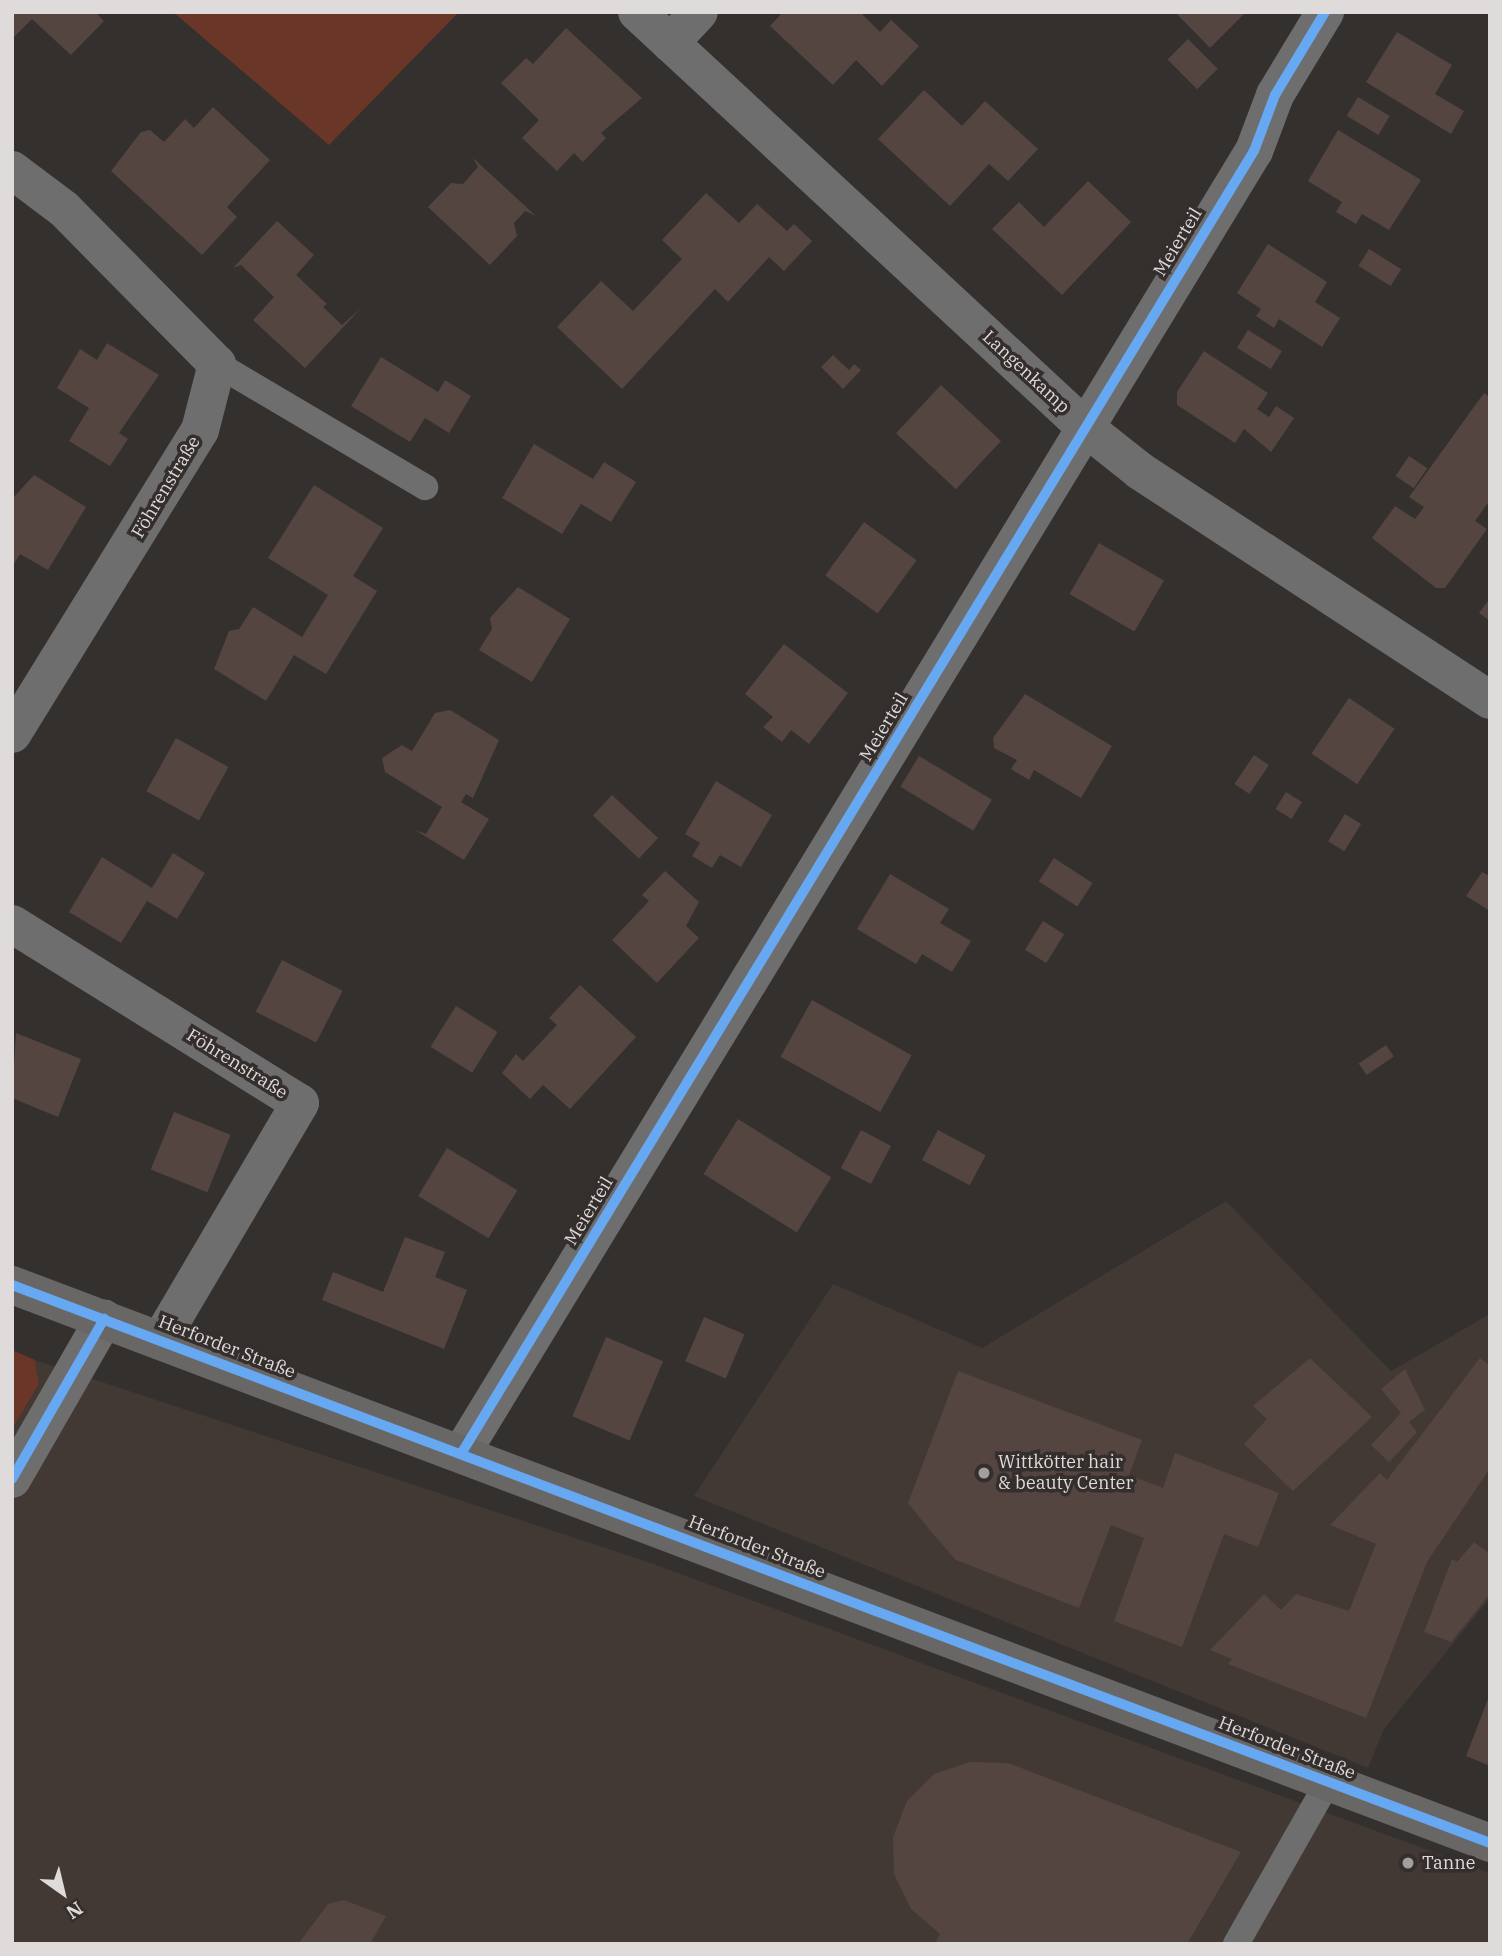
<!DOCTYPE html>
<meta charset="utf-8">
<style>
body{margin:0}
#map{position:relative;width:1502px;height:1956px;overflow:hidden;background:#33302e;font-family:"IBM Plex Serif",serif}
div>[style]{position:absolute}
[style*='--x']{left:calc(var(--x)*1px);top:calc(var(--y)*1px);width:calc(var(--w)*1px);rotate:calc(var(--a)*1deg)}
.built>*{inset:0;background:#423834}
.green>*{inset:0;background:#693627}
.building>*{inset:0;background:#554540;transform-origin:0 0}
.service>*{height:26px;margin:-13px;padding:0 13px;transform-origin:13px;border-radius:13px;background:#6f6e6e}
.minor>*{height:38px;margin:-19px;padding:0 19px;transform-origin:19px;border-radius:19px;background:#6f6e6e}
.secondary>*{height:38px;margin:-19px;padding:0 19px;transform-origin:19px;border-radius:19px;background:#696765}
.cycleway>*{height:10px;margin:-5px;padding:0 5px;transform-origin:5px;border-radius:5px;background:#66a8f1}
.dots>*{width:19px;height:19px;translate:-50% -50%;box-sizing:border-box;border:4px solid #342f2d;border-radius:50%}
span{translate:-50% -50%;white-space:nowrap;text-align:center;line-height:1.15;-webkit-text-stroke:7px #342f2d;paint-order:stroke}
.street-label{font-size:18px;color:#dedbda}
.poi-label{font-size:18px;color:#dedbda}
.left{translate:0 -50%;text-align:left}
.frame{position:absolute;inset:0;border:14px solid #dedbda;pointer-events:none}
.north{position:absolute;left:28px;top:1858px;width:70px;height:70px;-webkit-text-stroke:5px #342f2d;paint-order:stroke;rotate:146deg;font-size:19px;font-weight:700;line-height:28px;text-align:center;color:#dedbda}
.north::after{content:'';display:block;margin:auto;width:24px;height:32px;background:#dedbda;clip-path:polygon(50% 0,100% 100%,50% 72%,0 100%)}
</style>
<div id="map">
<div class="built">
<i style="clip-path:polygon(1226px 1201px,1391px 1371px,1490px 1314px,1490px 1598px,1384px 1729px,1368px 1768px,694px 1496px,833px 1284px,982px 1348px)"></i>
<i style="clip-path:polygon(35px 1360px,648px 1562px,1490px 1873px,1490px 1944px,12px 1944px,12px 1430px,39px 1384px)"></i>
</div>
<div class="green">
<i style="clip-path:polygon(173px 12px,459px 12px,329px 145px)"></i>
<i style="clip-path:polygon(12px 1350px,35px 1360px,39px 1384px,12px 1430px)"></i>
</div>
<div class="building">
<i style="clip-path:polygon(12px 12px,95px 12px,104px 21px,71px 55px,32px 19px,12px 39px)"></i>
<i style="clip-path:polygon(783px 12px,860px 12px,880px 32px,891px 20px,919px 46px,882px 86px,856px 60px,833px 85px,770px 26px)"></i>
<i style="clip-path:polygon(1175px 12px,1246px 12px,1210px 48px)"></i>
<i style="clip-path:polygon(566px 28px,642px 98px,601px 133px,606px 138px,583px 162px,574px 153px,557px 171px,522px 138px,539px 120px,501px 83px,526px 58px,533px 64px)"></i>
<i style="clip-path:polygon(1397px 32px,1452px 65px,1435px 94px,1464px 111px,1451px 134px,1366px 82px)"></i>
<i style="left:1188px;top:39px;width:42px;height:29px;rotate:45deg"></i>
<i style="clip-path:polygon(924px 90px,962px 126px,985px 101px,1038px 149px,1008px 181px,989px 164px,950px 206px,878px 139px)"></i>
<i style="left:1358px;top:97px;width:37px;height:22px;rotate:31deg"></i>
<i style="clip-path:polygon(213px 107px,270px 160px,227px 207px,237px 217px,202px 255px,111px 171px,141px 132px,150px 130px,164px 142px,185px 119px,194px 128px)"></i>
<i style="clip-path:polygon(1338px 130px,1421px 180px,1389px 230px,1362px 214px,1356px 224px,1336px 212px,1342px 202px,1308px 181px)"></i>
<i style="clip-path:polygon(473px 158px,536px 216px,525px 211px,514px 223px,517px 236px,490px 265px,428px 207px,451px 183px,463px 184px,478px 167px)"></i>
<i style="clip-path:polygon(1088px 181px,1131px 222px,1062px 295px,992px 229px,1019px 202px,1044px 227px)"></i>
<i style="clip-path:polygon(706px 193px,739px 223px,757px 204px,787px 231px,794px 224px,812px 241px,784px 271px,769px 257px,728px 302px,715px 289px,622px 389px,557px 327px,601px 281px,633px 311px,682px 259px,662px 240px)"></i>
<i style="clip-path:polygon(277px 221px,314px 255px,296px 275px,327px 304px,323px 307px,342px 325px,362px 307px,305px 368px,253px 320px,274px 297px,241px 265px,233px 268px)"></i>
<i style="clip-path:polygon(1268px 244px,1327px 282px,1315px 302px,1340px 318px,1322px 347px,1279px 319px,1274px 328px,1256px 316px,1261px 309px,1237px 293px)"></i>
<i style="left:1369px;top:249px;width:38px;height:20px;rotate:32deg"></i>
<i style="left:1248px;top:330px;width:40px;height:21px;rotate:32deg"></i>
<i style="clip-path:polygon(107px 343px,159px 375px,119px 433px,128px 439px,110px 466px,69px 441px,89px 408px,57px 388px,80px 349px,97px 360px)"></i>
<i style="clip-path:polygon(1204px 351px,1268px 393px,1257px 409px,1269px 417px,1276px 406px,1294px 418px,1271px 452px,1244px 429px,1235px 443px,1177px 405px,1177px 392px)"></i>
<i style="clip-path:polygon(833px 355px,849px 370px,854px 364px,861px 370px,843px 389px,821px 367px)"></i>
<i style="clip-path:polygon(381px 357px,438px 392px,445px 380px,471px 396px,449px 433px,425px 418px,410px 442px,351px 406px)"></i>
<i style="left:941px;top:385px;width:82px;height:66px;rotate:43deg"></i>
<i style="clip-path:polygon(1484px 393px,1490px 397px,1490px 500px,1475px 521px,1487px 529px,1445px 588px,1436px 588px,1372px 538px,1395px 506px,1415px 519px,1424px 507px,1409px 497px)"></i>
<i style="clip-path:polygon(534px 444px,593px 479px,604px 462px,636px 482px,611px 522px,581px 504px,562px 534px,502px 498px)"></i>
<i style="left:1409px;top:456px;width:22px;height:24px;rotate:34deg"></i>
<i style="clip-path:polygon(34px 475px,86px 507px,48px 570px,20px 554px,12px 567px,12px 499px)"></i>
<i style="clip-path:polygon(314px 485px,383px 528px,353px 576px,377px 591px,326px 674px,294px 655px,266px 701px,214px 669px,229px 631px,239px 629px,253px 607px,302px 637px,328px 595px,268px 558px)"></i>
<i style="left:864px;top:522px;width:65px;height:66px;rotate:36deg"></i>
<i style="left:1099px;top:543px;width:75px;height:59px;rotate:30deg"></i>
<i style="clip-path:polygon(518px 587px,570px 619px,532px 682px,479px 650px,492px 629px,490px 618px)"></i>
<i style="clip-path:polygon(1490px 598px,1490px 621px,1479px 613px)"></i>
<i style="clip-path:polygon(784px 644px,848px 693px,809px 744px,791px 730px,782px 742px,763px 727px,773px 717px,745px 694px)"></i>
<i style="clip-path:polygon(1025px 694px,1112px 746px,1081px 798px,1034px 770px,1029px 780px,1011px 769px,1017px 760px,994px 748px,993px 738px)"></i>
<i style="left:1349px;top:698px;width:55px;height:67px;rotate:34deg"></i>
<i style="clip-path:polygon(450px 710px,499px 740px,473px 798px,466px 794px,461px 802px,489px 819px,464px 860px,415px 830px,426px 834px,442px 807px,385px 772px,382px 758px,402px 745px,412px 751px,435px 713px)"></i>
<i style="left:176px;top:738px;width:60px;height:61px;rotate:29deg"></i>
<i style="left:1254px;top:755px;width:18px;height:35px;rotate:34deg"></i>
<i style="left:919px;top:756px;width:85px;height:36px;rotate:31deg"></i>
<i style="clip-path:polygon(716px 781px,772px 815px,741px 867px,720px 855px,712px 868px,692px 856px,700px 843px,685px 834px)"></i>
<i style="left:1286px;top:792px;width:19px;height:20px;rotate:32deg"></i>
<i style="left:612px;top:795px;width:63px;height:28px;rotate:43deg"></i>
<i style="left:1345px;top:814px;width:19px;height:32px;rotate:32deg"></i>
<i style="clip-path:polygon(173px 853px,205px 873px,177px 919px,147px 901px,121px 943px,69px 912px,102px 857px,152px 888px)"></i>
<i style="left:1054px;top:858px;width:46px;height:28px;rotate:33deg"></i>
<i style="clip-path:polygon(665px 871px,699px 902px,686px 926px,699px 938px,657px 983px,612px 940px,649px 901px,642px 895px)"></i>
<i style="clip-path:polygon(1482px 872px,1490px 876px,1490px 911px,1466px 896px)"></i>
<i style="clip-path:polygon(890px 874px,949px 909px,940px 923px,971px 941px,952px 972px,922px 954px,916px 964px,857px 929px)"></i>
<i style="left:1043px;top:921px;width:25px;height:34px;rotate:32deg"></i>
<i style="left:282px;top:960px;width:68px;height:58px;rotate:27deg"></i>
<i style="clip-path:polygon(580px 985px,636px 1037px,570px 1109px,543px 1085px,530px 1099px,502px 1073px,516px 1054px,523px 1061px,557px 1025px,549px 1018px)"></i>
<i style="left:812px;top:1000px;width:114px;height:65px;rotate:29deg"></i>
<i style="left:456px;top:1006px;width:49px;height:48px;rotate:32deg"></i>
<i style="clip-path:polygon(16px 1033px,81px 1059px,58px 1117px,12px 1098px)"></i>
<i style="left:1386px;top:1045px;width:14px;height:33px;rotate:56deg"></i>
<i style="left:174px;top:1112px;width:61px;height:62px;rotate:22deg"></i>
<i style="left:738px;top:1119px;width:110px;height:65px;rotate:32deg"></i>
<i style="left:861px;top:1130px;width:34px;height:43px;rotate:28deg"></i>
<i style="left:938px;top:1130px;width:54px;height:34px;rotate:28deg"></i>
<i style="left:447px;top:1148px;width:82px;height:56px;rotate:31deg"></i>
<i style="clip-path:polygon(405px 1237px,445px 1252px,435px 1277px,467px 1290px,444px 1349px,322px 1300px,333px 1272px,383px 1292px)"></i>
<i style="left:704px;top:1317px;width:44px;height:48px;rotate:23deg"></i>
<i style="left:606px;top:1337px;width:62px;height:86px;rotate:23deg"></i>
<i style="clip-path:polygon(1310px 1358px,1372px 1417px,1293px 1491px,1244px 1444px,1267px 1419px,1253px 1406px)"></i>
<i style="clip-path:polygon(1480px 1358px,1490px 1366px,1490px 1468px,1427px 1562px,1366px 1718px,1228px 1664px,1232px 1659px,1210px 1650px,1264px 1594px,1281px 1610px,1296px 1594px,1349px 1611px,1376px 1544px,1330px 1525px,1380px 1473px,1387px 1480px)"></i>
<i style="clip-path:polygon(1405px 1369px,1425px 1410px,1409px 1422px,1417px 1432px,1389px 1462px,1371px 1445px,1401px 1413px,1381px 1389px)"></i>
<i style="clip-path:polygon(958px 1371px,1142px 1440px,1129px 1475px,1163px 1488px,1175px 1453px,1279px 1493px,1258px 1547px,1224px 1534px,1182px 1647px,1114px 1621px,1144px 1538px,1111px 1525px,1079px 1608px,956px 1560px,933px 1534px,908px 1503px)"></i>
<i style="clip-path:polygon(1474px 1542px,1490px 1554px,1490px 1594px,1451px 1642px,1424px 1632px,1452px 1559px,1457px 1562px)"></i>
<i style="clip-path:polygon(1490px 1694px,1490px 1766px,1466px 1756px)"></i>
<i style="clip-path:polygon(970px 1762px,1008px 1763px,1241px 1852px,1187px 1944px,935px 1944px,940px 1934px,911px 1909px,894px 1874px,893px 1837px,907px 1801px,934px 1774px)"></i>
<i style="clip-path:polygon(344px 1900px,386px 1916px,370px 1944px,298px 1944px,328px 1904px)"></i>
</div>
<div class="service">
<i style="--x:217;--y:364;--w:242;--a:30.6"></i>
<i style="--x:1236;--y:1944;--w:186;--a:-60.4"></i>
</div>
<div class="minor">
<i style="--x:637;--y:12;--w:612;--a:42.82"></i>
<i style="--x:1086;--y:428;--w:69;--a:38.5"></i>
<i style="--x:1140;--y:471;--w:418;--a:33.2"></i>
<i style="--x:670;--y:43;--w:42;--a:-46.9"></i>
<i style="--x:12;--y:170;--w:65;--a:36.9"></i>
<i style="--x:64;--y:209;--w:218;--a:45.4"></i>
<i style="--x:217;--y:364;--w:68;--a:104.4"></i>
<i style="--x:200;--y:430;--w:357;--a:121.7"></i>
<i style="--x:12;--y:924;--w:339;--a:31.9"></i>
<i style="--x:300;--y:1103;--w:276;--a:120.5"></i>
<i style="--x:461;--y:1454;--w:1525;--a:-58.68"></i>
<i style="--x:1254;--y:151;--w:60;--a:-69.4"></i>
<i style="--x:1275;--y:95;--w:97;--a:-58.9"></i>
<i style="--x:12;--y:1479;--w:185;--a:-60.1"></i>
</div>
<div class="secondary">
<i style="--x:12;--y:1285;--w:1580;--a:20.68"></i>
</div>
<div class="cycleway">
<i style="--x:12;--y:1285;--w:1580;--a:20.68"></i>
<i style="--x:461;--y:1454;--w:1525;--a:-58.68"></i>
<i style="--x:1254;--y:151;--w:60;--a:-69.4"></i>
<i style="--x:1275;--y:95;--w:97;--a:-58.9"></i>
<i style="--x:12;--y:1479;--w:185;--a:-60.1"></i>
</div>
<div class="dots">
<i style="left:984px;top:1473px;background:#a29f9e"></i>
<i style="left:1408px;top:1863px;background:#a29f9e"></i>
</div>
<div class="street-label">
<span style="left:1178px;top:242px;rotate:-59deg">Meierteil</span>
<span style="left:1026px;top:372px;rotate:43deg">Langenkamp</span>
<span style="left:166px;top:487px;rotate:-59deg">Föhrenstraße</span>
<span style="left:884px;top:727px;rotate:-59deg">Meierteil</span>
<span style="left:237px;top:1064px;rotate:32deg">Föhrenstraße</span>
<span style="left:589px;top:1211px;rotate:-59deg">Meierteil</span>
<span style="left:227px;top:1347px;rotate:21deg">Herforder Straße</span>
<span style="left:757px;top:1547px;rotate:21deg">Herforder Straße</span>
<span style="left:1287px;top:1748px;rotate:21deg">Herforder Straße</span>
</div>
<div class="poi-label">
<span class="left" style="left:998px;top:1473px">Wittkötter hair<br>&amp; beauty Center</span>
<span class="left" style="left:1422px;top:1863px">Tanne</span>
</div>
<div class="frame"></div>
<div class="north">N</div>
</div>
